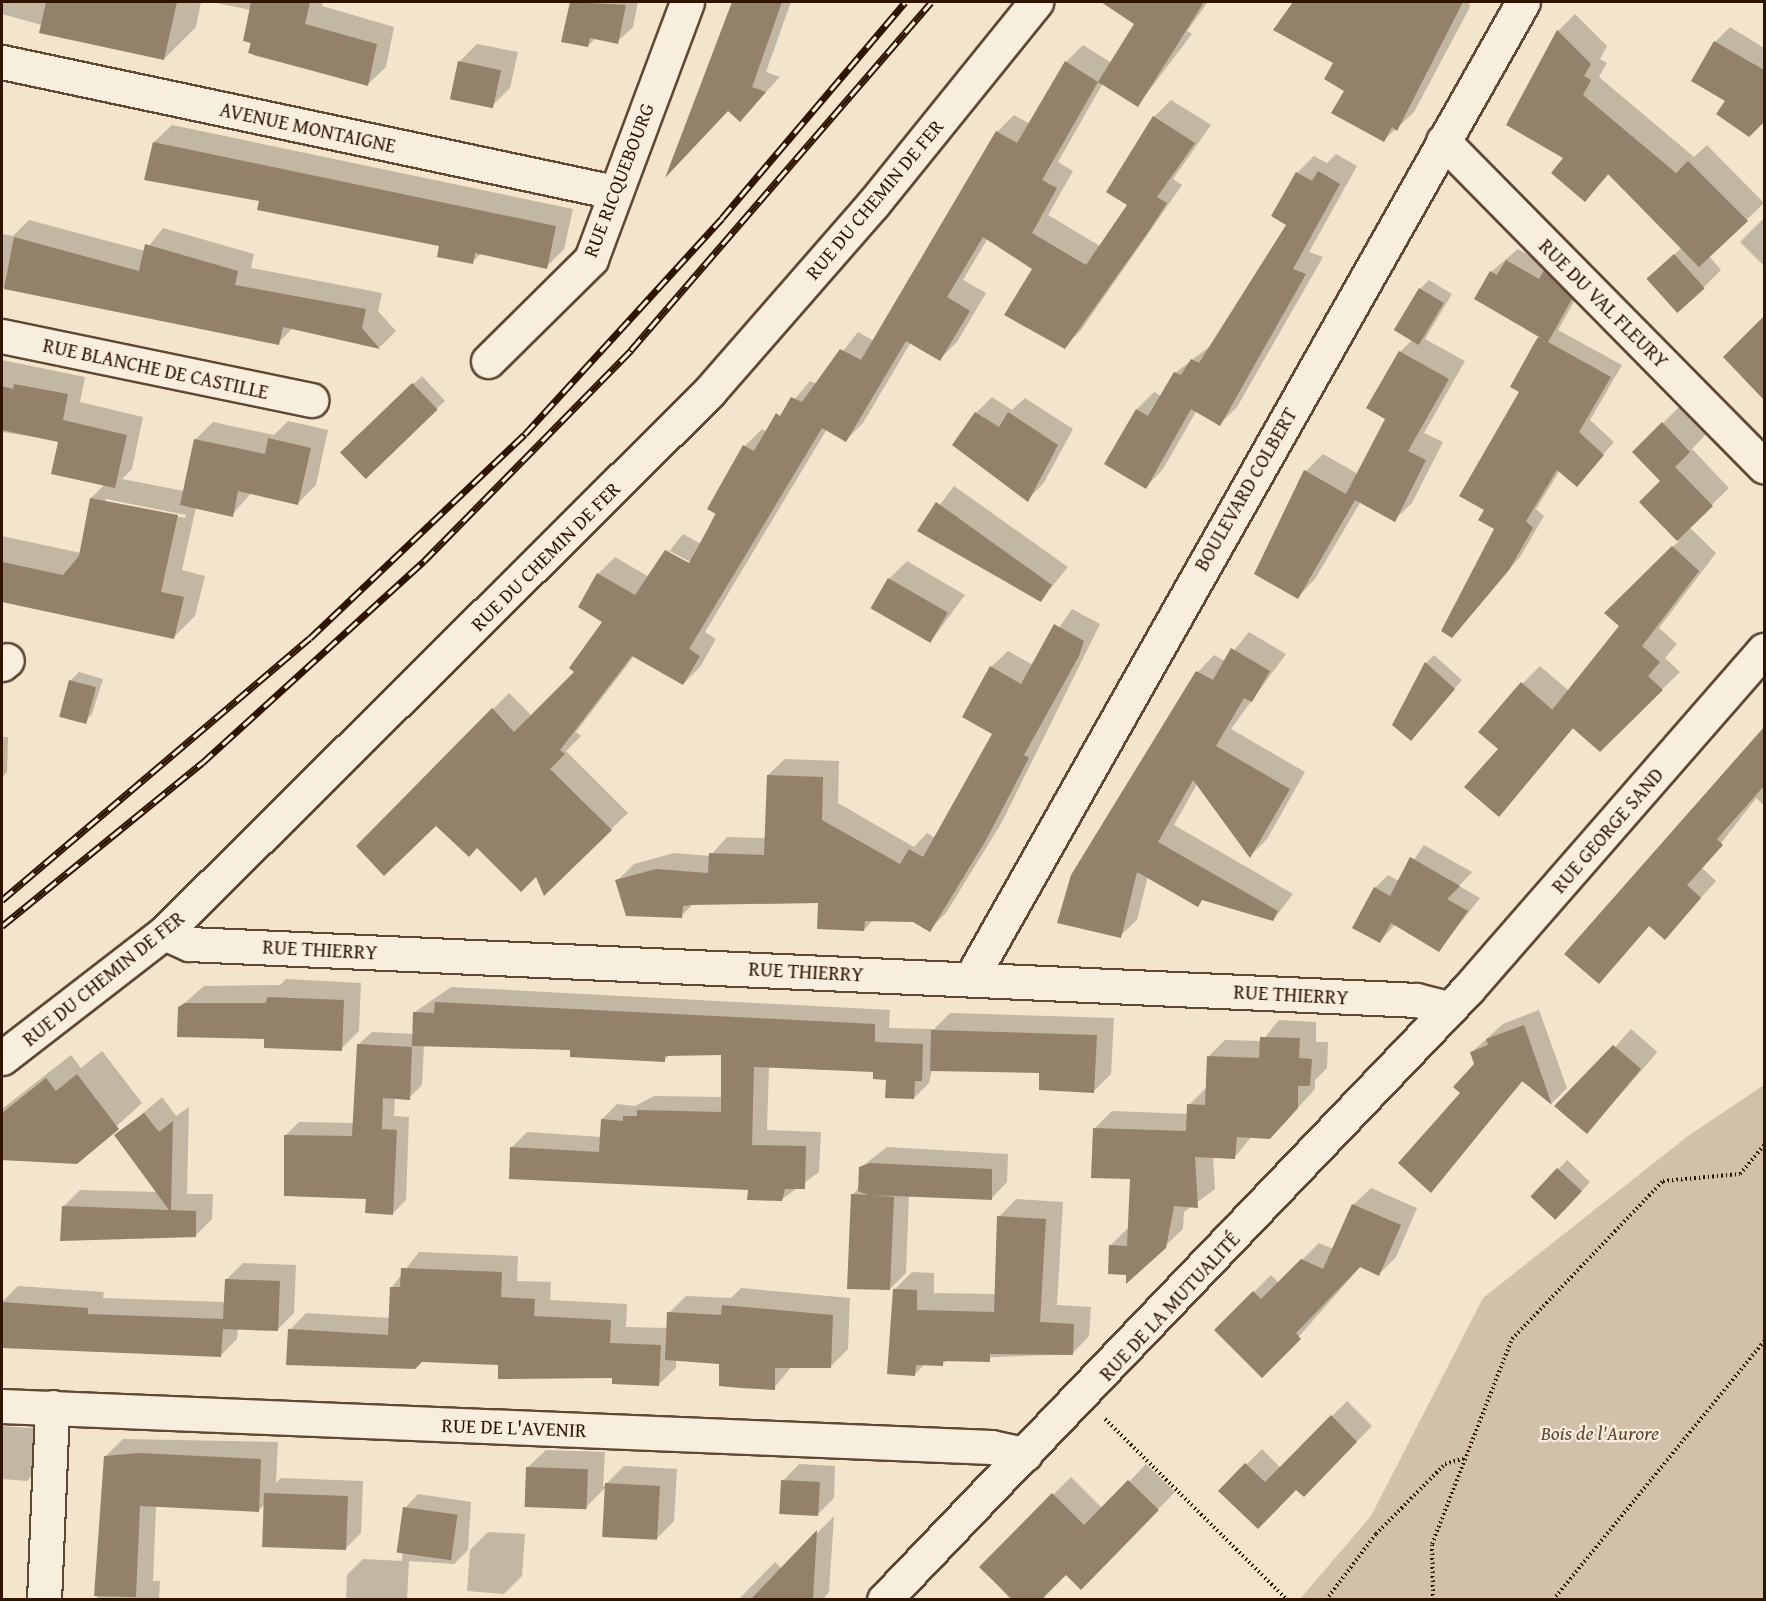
<!DOCTYPE html>
<meta charset="utf-8">
<style>
body{margin:0}
#map{position:relative;width:1766px;height:1601px;overflow:hidden;background:#f2e5cc;font-family:"Gentium Book Plus",serif}
div>[style]{position:absolute}
[style*='--x']{left:calc(var(--x)*1px);top:calc(var(--y)*1px);width:calc(var(--w)*1px);rotate:calc(var(--a)*1deg)}
.green>*{inset:0;background:#d1c1a9}
.shadow>*{inset:0;background:#0003;transform-origin:0 0}
.building>*{inset:0;background:#94816a;transform-origin:0 0}
.path>*{height:4px;margin-top:-2px;transform-origin:0;background:repeating-linear-gradient(90deg,#2f1400 0 1.5px,transparent 0 4.5px)}
.roads{filter:drop-shadow(2px 0 #604833) drop-shadow(-2px 0 #604833) drop-shadow(0 2px #604833) drop-shadow(0 -2px #604833)}
.street>*{height:33px;margin:-16.5px;padding:0 16.5px;transform-origin:16.5px;border-radius:16.5px;background:#f7eede}
.rail>*{height:7px;margin-top:-3.5px;transform-origin:0;background:repeating-linear-gradient(90deg,#f7eede 0 14px,#2f1400 0 28px);box-sizing:border-box;border-block:2px solid #2f1400}
span{translate:-50% -50%;white-space:nowrap;text-align:center;line-height:1.15;-webkit-text-stroke:4.5px #f7eede;paint-order:stroke}
.street-label{font-size:20px;color:#2f1400}
.park-label{font-size:20px;color:#604833;font-style:italic}
.frame{position:absolute;inset:0;border:3px solid #2f1400;pointer-events:none}
</style>
<div id="map">
<div class="green">
<i style="clip-path:polygon(1764px 1085px,1764px 1599px,1300px 1599px,1371px 1516px,1483px 1298px,1688px 1136px)"></i>
</div>
<div class="shadow">
<i style="clip-path:polygon(2px 2px,201px 2px,196px 27px,164px 59px,2px 14px)"></i>
<i style="clip-path:polygon(211px 2px,323px 2px,322px 6px,394px 27px,386px 67px,368px 84px,255px 56px,250px 52px,251px 10px)"></i>
<i style="clip-path:polygon(571px 2px,638px 2px,633px 27px,617px 42px,596px 38px,588px 46px,562px 41px)"></i>
<i style="clip-path:polygon(737px 2px,791px 2px,766px 72px,780px 77px,740px 120px,728px 110px,669px 172px)"></i>
<i style="clip-path:polygon(evenodd,1114px 2px,1208px 2px,1187px 31px,1192px 34px,1138px 105px,1103px 83px,1058px 162px,1073px 171px,1048px 215px,1100px 246px,1129px 204px,1154px 117px,1171px 100px,1211px 125px,1173px 179px,1182px 185px,1081px 330px,1064px 347px,1034px 268px,988px 238px,963px 280px,986px 293px,957px 342px,940px 359px,911px 342px,863px 423px,846px 440px,827px 429px,705px 632px,716px 639px,700px 667px,683px 684px,634px 656px,576px 732px,581px 736px,566px 751px,628px 813px,611px 829px,537px 874px,436px 824px,358px 846px,509px 693px,532px 716px,576px 672px,604px 622px,598px 574px,615px 557px,649px 577px,683px 534px,701px 544px,745px 446px,762px 429px,767px 432px,810px 381px,817px 384px,858px 332px,874px 341px,997px 132px,1014px 115px,1030px 124px,1066px 62px,1083px 45px,1112px 63px,1136px 23px,1110px 6px,1114px 2px,668px 550px,696px 565px,695px 568px,668px 553px,668px 550px)"></i>
<i style="clip-path:polygon(1295px 2px,1469px 2px,1470px 7px,1414px 112px,1384px 140px,1346px 90px,1335px 62px,1276px 29px)"></i>
<i style="clip-path:polygon(1575px 14px,1607px 46px,1600px 59px,1607px 63px,1599px 77px,1694px 157px,1707px 145px,1764px 203px,1709px 256px,1721px 270px,1704px 287px,1667px 262px,1682px 247px,1609px 174px,1585px 200px,1566px 158px,1508px 125px,1558px 31px)"></i>
<i style="clip-path:polygon(1730px 27px,1764px 48px,1764px 123px,1727px 100px,1715px 42px)"></i>
<i style="clip-path:polygon(477px 44px,518px 52px,510px 88px,492px 106px,459px 62px)"></i>
<i style="clip-path:polygon(172px 125px,573px 209px,564px 249px,546px 267px,482px 253px,472px 262px,441px 245px,261px 199px,154px 142px)"></i>
<i style="clip-path:polygon(1336px 154px,1357px 166px,1309px 252px,1323px 257px,1237px 407px,1220px 424px,1197px 410px,1163px 469px,1146px 487px,1137px 409px,1154px 392px,1161px 396px,1175px 373px,1213px 344px,1288px 224px,1297px 173px,1314px 156px,1327px 163px)"></i>
<i style="clip-path:polygon(1764px 218px,1764px 266px,1740px 242px)"></i>
<i style="clip-path:polygon(29px 220px,145px 251px,163px 228px,254px 254px,251px 268px,382px 293px,378px 311px,396px 331px,380px 347px,293px 328px,278px 343px,2px 287px,2px 234px,13px 236px)"></i>
<i style="clip-path:polygon(1518px 249px,1583px 286px,1558px 330px,1622px 365px,1590px 420px,1614px 442px,1577px 485px,1560px 470px,1536px 509px,1544px 516px,1520px 557px,1452px 636px,1496px 529px,1486px 509px,1541px 336px,1476px 298px,1491px 272px)"></i>
<i style="clip-path:polygon(1429px 280px,1452px 294px,1425px 339px,1465px 361px,1424px 433px,1443px 442px,1412px 503px,1394px 520px,1361px 501px,1315px 579px,1298px 597px,1306px 471px,1323px 454px,1358px 474px,1387px 418px,1400px 352px,1412px 340px,1420px 289px)"></i>
<i style="clip-path:polygon(1764px 318px,1764px 398px,1725px 357px)"></i>
<i style="clip-path:polygon(evenodd,2px 360px,85px 377px,80px 402px,143px 417px,132px 469px,122px 479px,184px 491px,195px 440px,213px 422px,274px 435px,288px 421px,328px 430px,316px 485px,298px 503px,251px 493px,232px 515px,196px 507px,182px 570px,205px 576px,195px 616px,174px 637px,2px 601px,2px 536px,81px 553px,91px 498px,105px 484px,60px 441px,2px 432px,2px 360px,106px 499px,186px 515px,185px 518px,106px 502px,106px 499px)"></i>
<i style="clip-path:polygon(422px 376px,445px 401px,436px 409px,350px 442px)"></i>
<i style="clip-path:polygon(992px 397px,1012px 410px,1025px 398px,1073px 429px,1043px 484px,1027px 500px,976px 413px)"></i>
<i style="clip-path:polygon(1680px 406px,1707px 433px,1692px 449px,1729px 488px,1689px 527px,1716px 553px,1659px 628px,1677px 644px,1665px 658px,1680px 672px,1600px 749px,1574px 727px,1499px 815px,1500px 749px,1523px 683px,1540px 666px,1569px 691px,1622px 626px,1606px 613px,1679px 541px,1641px 502px,1662px 481px,1634px 452px)"></i>
<i style="clip-path:polygon(954px 486px,1068px 567px,1041px 600px,920px 531px)"></i>
<i style="clip-path:polygon(907px 561px,965px 595px,931px 641px,889px 579px)"></i>
<i style="clip-path:polygon(1072px 609px,1100px 624px,1002px 822px,946px 913px,929px 930px,913px 921px,874px 919px,864px 930px,820px 901px,694px 903px,681px 916px,617px 881px,634px 864px,674px 853px,710px 856px,727px 837px,766px 838px,768px 775px,785px 759px,839px 761px,838px 803px,914px 847px,927px 833px,935px 838px,994px 733px,991px 667px,1008px 651px,1033px 665px)"></i>
<i style="clip-path:polygon(1249px 632px,1286px 654px,1231px 729px,1305px 772px,1267px 839px,1251px 855px,1197px 784px,1174px 825px,1293px 894px,1273px 920px,1203px 899px,1198px 905px,1148px 876px,1137px 920px,1120px 936px,1072px 876px,1198px 672px,1214px 655px,1225px 661px)"></i>
<i style="clip-path:polygon(1434px 655px,1462px 680px,1411px 739px,1426px 663px)"></i>
<i style="clip-path:polygon(79px 672px,103px 679px,92px 714px,84px 722px,70px 681px)"></i>
<i style="clip-path:polygon(1764px 730px,1764px 805px,1756px 798px,1702px 868px,1716px 881px,1665px 938px,1650px 925px,1599px 982px,1566px 954px)"></i>
<i style="clip-path:polygon(2px 737px,8px 737px,7px 772px,2px 777px)"></i>
<i style="clip-path:polygon(1424px 845px,1472px 872px,1459px 886px,1480px 898px,1439px 950px,1396px 924px,1380px 941px,1375px 888px,1388px 875px,1399px 881px)"></i>
<i style="clip-path:polygon(286px 979px,361px 983px,359px 1031px,341px 1049px,266px 1038px,180px 1007px,204px 986px,280px 985px)"></i>
<i style="clip-path:polygon(451px 987px,890px 1010px,889px 1028px,934px 1029px,950px 1013px,1114px 1018px,1111px 1074px,1094px 1091px,1041px 1071px,932px 1069px,929px 1083px,914px 1098px,875px 1071px,769px 1066px,767px 1130px,821px 1132px,819px 1172px,781px 1200px,750px 1189px,512px 1147px,527px 1132px,601px 1137px,602px 1119px,617px 1104px,635px 1106px,654px 1096px,722px 1097px,723px 1054px,670px 1055px,664px 1060px,572px 1049px,424px 1045px,422px 1085px,409px 1098px,395px 1097px,394px 1116px,409px 1117px,406px 1200px,393px 1213px,286px 1135px,299px 1122px,354px 1123px,358px 1045px,372px 1032px,414px 1034px,415px 1012px)"></i>
<i style="clip-path:polygon(1539px 1010px,1567px 1088px,1552px 1103px,1523px 1081px,1431px 1191px,1476px 1064px,1472px 1052px,1503px 1024px)"></i>
<i style="clip-path:polygon(1279px 1020px,1316px 1022px,1316px 1042px,1328px 1042px,1327px 1068px,1315px 1080px,1315px 1089px,1287px 1120px,1252px 1136px,1235px 1157px,1213px 1156px,1215px 1189px,1184px 1212px,1183px 1229px,1165px 1246px,1128px 1273px,1111px 1245px,1128px 1228px,1132px 1178px,1095px 1128px,1112px 1111px,1189px 1114px,1189px 1105px,1206px 1088px,1208px 1057px,1225px 1040px,1262px 1041px)"></i>
<i style="left:1631px;top:1029px;width:35px;height:107px;rotate:41deg"></i>
<i style="clip-path:polygon(102px 1051px,142px 1103px,76px 1163px,2px 1160px,2px 1109px,71px 1055px,81px 1068px)"></i>
<i style="clip-path:polygon(162px 1097px,176px 1116px,189px 1107px,187px 1194px,213px 1194px,212px 1219px,195px 1236px,63px 1207px,80px 1190px,158px 1192px,116px 1136px)"></i>
<i style="clip-path:polygon(887px 1147px,1008px 1154px,1007px 1182px,991px 1199px,909px 1195px,906px 1273px,890px 1289px,852px 1195px,860px 1187px,860px 1168px)"></i>
<i style="clip-path:polygon(1567px 1160px,1590px 1182px,1564px 1211px,1533px 1197px)"></i>
<i style="clip-path:polygon(1371px 1188px,1417px 1208px,1396px 1257px,1379px 1274px,1361px 1266px,1279px 1359px,1216px 1330px,1271px 1275px,1279px 1283px,1319px 1243px,1334px 1249px,1353px 1205px)"></i>
<i style="clip-path:polygon(1016px 1199px,1063px 1202px,1057px 1305px,1091px 1307px,1089px 1336px,1072px 1354px,948px 1359px,942px 1365px,925px 1364px,915px 1374px,894px 1290px,912px 1272px,934px 1273px,934px 1293px,996px 1294px,999px 1217px)"></i>
<i style="clip-path:polygon(419px 1252px,518px 1256px,517px 1281px,551px 1282px,550px 1300px,627px 1304px,626px 1327px,668px 1328px,669px 1313px,686px 1296px,731px 1298px,741px 1288px,850px 1298px,848px 1349px,831px 1366px,792px 1366px,774px 1388px,721px 1362px,676px 1359px,676px 1368px,659px 1384px,290px 1330px,306px 1313px,391px 1318px,392px 1287px)"></i>
<i style="clip-path:polygon(243px 1263px,296px 1265px,294px 1313px,277px 1330px,238px 1328px,237px 1339px,221px 1355px,2px 1346px,2px 1302px,18px 1286px,104px 1292px,103px 1298px,225px 1302px,226px 1280px)"></i>
<i style="clip-path:polygon(1347px 1401px,1372px 1426px,1304px 1495px,1297px 1488px,1220px 1491px,1262px 1449px,1281px 1468px)"></i>
<i style="clip-path:polygon(2px 1426px,45px 1429px,43px 1464px,27px 1481px,2px 1479px)"></i>
<i style="clip-path:polygon(123px 1439px,278px 1442px,276px 1483px,281px 1478px,363px 1481px,361px 1533px,345px 1549px,265px 1504px,259px 1510px,156px 1506px,153px 1581px,160px 1581px,159px 1600px,97px 1600px,106px 1456px)"></i>
<i style="clip-path:polygon(546px 1450px,605px 1452px,603px 1487px,624px 1466px,677px 1469px,674px 1521px,657px 1538px,606px 1487px,585px 1508px,528px 1467px)"></i>
<i style="clip-path:polygon(799px 1464px,835px 1466px,834px 1498px,817px 1515px,783px 1481px)"></i>
<i style="clip-path:polygon(1146px 1464px,1175px 1492px,1081px 1588px,1066px 1573px,1043px 1596px,1047px 1600px,1011px 1600px,981px 1567px,1071px 1477px,1103px 1509px)"></i>
<i style="clip-path:polygon(418px 1494px,471px 1502px,468px 1550px,454px 1564px,409px 1561px,407px 1600px,346px 1600px,347px 1575px,363px 1559px,402px 1561px,405px 1508px)"></i>
<i style="clip-path:polygon(834px 1516px,829px 1592px,822px 1600px,738px 1600px,775px 1562px,782px 1569px)"></i>
<i style="clip-path:polygon(488px 1532px,525px 1534px,522px 1576px,504px 1594px,467px 1591px,470px 1550px)"></i>
</div>
<div class="building">
<i style="clip-path:polygon(46px 2px,177px 2px,164px 60px,39px 33px)"></i>
<i style="clip-path:polygon(251px 2px,310px 2px,305px 24px,377px 44px,368px 86px,248px 53px,251px 43px,243px 41px)"></i>
<i style="clip-path:polygon(570px 2px,626px 5px,618px 44px,590px 38px,588px 47px,561px 42px)"></i>
<i style="clip-path:polygon(732px 2px,782px 2px,752px 87px,766px 92px,740px 122px,728px 111px,665px 178px)"></i>
<i style="clip-path:polygon(1101px 2px,1204px 2px,1138px 107px,1098px 82px,1042px 180px,1057px 188px,1032px 233px,1086px 265px,1127px 205px,1106px 192px,1153px 116px,1195px 143px,1157px 197px,1167px 203px,1149px 231px,1065px 349px,1004px 315px,1032px 269px,983px 237px,947px 297px,970px 311px,940px 361px,906px 341px,846px 442px,822px 428px,689px 649px,700px 656px,683px 685px,632px 656px,560px 750px,565px 754px,550px 769px,612px 830px,544px 896px,536px 877px,521px 892px,477px 848px,469px 857px,436px 826px,384px 876px,356px 846px,492px 708px,514px 732px,574px 672px,569px 668px,602px 622px,578px 607px,597px 573px,635px 595px,665px 550px,689px 563px,716px 514px,707px 509px,743px 445px,754px 451px,776px 413px,780px 416px,791px 397px,802px 402px,840px 349px,861px 360px,996px 131px,1017px 143px,1065px 61px,1098px 82px,1134px 24px)"></i>
<i style="clip-path:polygon(1293px 2px,1463px 2px,1397px 131px,1392px 127px,1384px 142px,1331px 113px,1344px 91px,1324px 79px,1333px 63px,1273px 30px)"></i>
<i style="clip-path:polygon(1557px 30px,1591px 64px,1584px 76px,1591px 80px,1583px 95px,1676px 173px,1688px 161px,1748px 221px,1699px 267px,1608px 174px,1585px 202px,1551px 173px,1563px 158px,1506px 125px)"></i>
<i style="clip-path:polygon(1714px 41px,1764px 70px,1764px 122px,1749px 137px,1716px 114px,1725px 101px,1691px 81px)"></i>
<i style="left:458px;top:61px;width:44px;height:39px;rotate:12deg"></i>
<i style="clip-path:polygon(153px 142px,556px 226px,547px 269px,475px 253px,473px 264px,437px 257px,439px 246px,257px 210px,259px 201px,144px 180px)"></i>
<i style="clip-path:polygon(1318px 171px,1340px 184px,1293px 269px,1306px 274px,1220px 426px,1191px 409px,1146px 489px,1104px 464px,1136px 409px,1148px 416px,1174px 372px,1181px 375px,1191px 359px,1199px 363px,1286px 225px,1271px 216px,1296px 172px,1312px 181px)"></i>
<i style="clip-path:polygon(14px 237px,139px 271px,145px 244px,238px 271px,235px 285px,366px 309px,362px 328px,380px 349px,283px 327px,279px 345px,4px 289px)"></i>
<i style="left:1674px;top:254px;width:46px;height:37px;rotate:48deg"></i>
<i style="clip-path:polygon(1506px 260px,1539px 279px,1544px 270px,1572px 299px,1548px 342px,1611px 377px,1579px 432px,1604px 455px,1577px 487px,1557px 470px,1526px 521px,1533px 528px,1509px 570px,1452px 638px,1441px 631px,1494px 529px,1478px 520px,1484px 510px,1459px 496px,1519px 392px,1510px 387px,1531px 349px,1538px 337px,1546px 341px,1474px 299px,1490px 271px,1497px 275px)"></i>
<i style="left:1419px;top:288px;width:29px;height:49px;rotate:31deg"></i>
<i style="clip-path:polygon(1764px 316px,1764px 400px,1723px 357px)"></i>
<i style="clip-path:polygon(1399px 351px,1449px 379px,1408px 451px,1426px 460px,1395px 522px,1355px 500px,1298px 599px,1254px 574px,1304px 470px,1346px 494px,1385px 419px,1366px 408px)"></i>
<i style="left:412px;top:383px;width:37px;height:100px;rotate:46deg"></i>
<i style="clip-path:polygon(14px 384px,68px 394px,63px 420px,127px 435px,115px 488px,51px 474px,58px 442px,2px 430px,2px 386px,13px 389px)"></i>
<i style="clip-path:polygon(975px 412px,999px 427px,1008px 412px,1058px 445px,1028px 502px,952px 445px)"></i>
<i style="clip-path:polygon(1662px 422px,1690px 452px,1675px 467px,1713px 506px,1677px 541px,1639px 502px,1660px 481px,1632px 452px)"></i>
<i style="clip-path:polygon(268px 438px,311px 448px,298px 505px,238px 491px,233px 517px,180px 505px,194px 439px,265px 454px)"></i>
<i style="clip-path:polygon(90px 498px,178px 515px,161px 592px,184px 597px,174px 639px,2px 602px,2px 562px,63px 575px,79px 556px)"></i>
<i style="clip-path:polygon(936px 502px,1052px 585px,1041px 602px,917px 531px)"></i>
<i style="clip-path:polygon(1672px 546px,1699px 571px,1642px 646px,1660px 662px,1648px 676px,1663px 690px,1600px 752px,1552px 710px,1619px 626px,1604px 613px)"></i>
<i style="left:888px;top:578px;width:69px;height:35px;rotate:30deg"></i>
<i style="clip-path:polygon(1054px 624px,1084px 641px,1079px 656px,1024px 755px,1029px 758px,986px 840px,930px 932px,913px 922px,865px 921px,864px 931px,817px 929px,818px 903px,691px 905px,683px 906px,682px 918px,626px 916px,615px 880px,656px 869px,708px 873px,709px 853px,764px 855px,767px 775px,823px 777px,822px 820px,900px 864px,909px 849px,923px 857px,992px 734px,962px 717px,990px 666px,1021px 684px)"></i>
<i style="clip-path:polygon(1231px 648px,1270px 671px,1252px 702px,1244px 698px,1216px 746px,1290px 789px,1250px 858px,1193px 780px,1158px 842px,1278px 911px,1273px 921px,1202px 900px,1198px 907px,1137px 872px,1121px 938px,1057px 923px,1071px 875px,1196px 671px,1213px 680px)"></i>
<i style="clip-path:polygon(1425px 662px,1455px 689px,1411px 741px,1392px 725px)"></i>
<i style="left:69px;top:680px;width:28px;height:38px;rotate:15deg"></i>
<i style="clip-path:polygon(1521px 682px,1573px 728px,1499px 817px,1464px 787px,1498px 749px,1478px 732px)"></i>
<i style="clip-path:polygon(1764px 727px,1764px 786px,1717px 839px,1723px 845px,1687px 885px,1701px 898px,1665px 940px,1649px 926px,1599px 984px,1564px 954px)"></i>
<i style="clip-path:polygon(1410px 857px,1460px 886px,1447px 899px,1468px 911px,1439px 952px,1391px 923px,1380px 943px,1352px 928px,1374px 887px,1390px 896px)"></i>
<i style="clip-path:polygon(267px 997px,344px 1000px,342px 1051px,264px 1048px,264px 1039px,177px 1037px,178px 1007px,185px 1003px,266px 1003px)"></i>
<i style="clip-path:polygon(435px 1002px,875px 1024px,875px 1042px,923px 1044px,922px 1081px,915px 1081px,914px 1099px,885px 1098px,886px 1080px,873px 1079px,873px 1072px,754px 1067px,752px 1145px,806px 1146px,805px 1189px,785px 1189px,782px 1201px,747px 1200px,748px 1190px,509px 1179px,510px 1147px,599px 1152px,601px 1119px,623px 1121px,623px 1116px,637px 1116px,637px 1110px,721px 1112px,721px 1055px,665px 1056px,665px 1062px,570px 1057px,570px 1050px,412px 1046px,413px 1012px,434px 1013px)"></i>
<i style="clip-path:polygon(1524px 1025px,1552px 1105px,1522px 1081px,1431px 1193px,1398px 1163px,1460px 1093px,1453px 1087px,1474px 1064px,1470px 1052px,1488px 1045px,1486px 1039px)"></i>
<i style="clip-path:polygon(931px 1030px,1097px 1035px,1094px 1093px,1039px 1090px,1039px 1073px,930px 1071px)"></i>
<i style="clip-path:polygon(1260px 1037px,1300px 1038px,1299px 1058px,1312px 1059px,1310px 1086px,1298px 1086px,1298px 1108px,1270px 1139px,1237px 1137px,1235px 1159px,1195px 1157px,1198px 1208px,1174px 1206px,1166px 1248px,1126px 1284px,1126px 1275px,1108px 1274px,1109px 1245px,1127px 1246px,1130px 1179px,1091px 1178px,1093px 1128px,1186px 1131px,1187px 1104px,1205px 1105px,1207px 1056px,1259px 1058px)"></i>
<i style="clip-path:polygon(357px 1044px,412px 1047px,410px 1100px,383px 1098px,382px 1129px,397px 1130px,393px 1215px,365px 1213px,366px 1199px,284px 1196px,284px 1135px,352px 1136px)"></i>
<i style="clip-path:polygon(1613px 1045px,1641px 1069px,1587px 1134px,1554px 1106px)"></i>
<i style="clip-path:polygon(77px 1074px,119px 1129px,77px 1164px,2px 1160px,2px 1113px,46px 1078px,56px 1091px)"></i>
<i style="clip-path:polygon(144px 1113px,159px 1132px,173px 1121px,171px 1210px,196px 1211px,196px 1237px,60px 1241px,62px 1206px,169px 1210px,114px 1135px)"></i>
<i style="clip-path:polygon(870px 1163px,992px 1169px,992px 1200px,870px 1195px,894px 1197px,890px 1290px,847px 1289px,851px 1194px,868px 1195px,858px 1191px,859px 1167px)"></i>
<i style="left:1557px;top:1168px;width:34px;height:39px;rotate:43deg"></i>
<i style="clip-path:polygon(1352px 1204px,1401px 1225px,1379px 1276px,1360px 1267px,1296px 1333px,1301px 1339px,1262px 1378px,1214px 1330px,1253px 1291px,1261px 1299px,1301px 1259px,1323px 1269px)"></i>
<i style="clip-path:polygon(997px 1216px,1046px 1219px,1040px 1322px,1074px 1324px,1073px 1355px,990px 1354px,990px 1362px,943px 1361px,943px 1366px,916px 1365px,915px 1376px,887px 1374px,893px 1289px,917px 1290px,917px 1310px,994px 1312px)"></i>
<i style="clip-path:polygon(401px 1268px,502px 1272px,501px 1297px,535px 1299px,534px 1316px,611px 1320px,610px 1343px,661px 1345px,659px 1386px,612px 1384px,612px 1378px,498px 1379px,498px 1365px,422px 1362px,415px 1369px,286px 1365px,288px 1329px,388px 1335px,390px 1287px,400px 1287px)"></i>
<i style="clip-path:polygon(225px 1279px,280px 1281px,278px 1331px,223px 1329px,221px 1357px,2px 1348px,2px 1302px,88px 1308px,88px 1314px,223px 1319px)"></i>
<i style="clip-path:polygon(722px 1305px,833px 1315px,831px 1368px,775px 1368px,775px 1390px,741px 1388px,719px 1386px,719px 1364px,665px 1360px,667px 1312px,721px 1315px)"></i>
<i style="clip-path:polygon(1331px 1415px,1357px 1442px,1304px 1497px,1296px 1490px,1258px 1529px,1218px 1491px,1245px 1463px,1265px 1482px)"></i>
<i style="clip-path:polygon(139px 1453px,261px 1459px,259px 1512px,140px 1506px,136px 1597px,94px 1596px,104px 1456px)"></i>
<i style="left:526px;top:1467px;width:62px;height:40px;rotate:2deg"></i>
<i style="left:781px;top:1480px;width:39px;height:34px;rotate:3deg"></i>
<i style="clip-path:polygon(1128px 1480px,1159px 1510px,1081px 1590px,1066px 1575px,1042px 1599px,1012px 1599px,979px 1567px,1052px 1493px,1084px 1525px)"></i>
<i style="left:605px;top:1483px;width:55px;height:54px;rotate:3deg"></i>
<i style="left:264px;top:1493px;width:84px;height:54px;rotate:2deg"></i>
<i style="left:403px;top:1507px;width:55px;height:46px;rotate:8deg"></i>
<i style="clip-path:polygon(817px 1530px,813px 1599px,751px 1599px)"></i>
</div>
<div class="path">
<i style="--x:1105;--y:1419;--w:257;--a:44.8"></i>
<i style="--x:1326;--y:1600;--w:83;--a:-52.9"></i>
<i style="--x:1376;--y:1534;--w:98;--a:-45.4"></i>
<i style="--x:1445;--y:1464;--w:22;--a:-16"></i>
<i style="--x:1433;--y:1600;--w:56;--a:-91"></i>
<i style="--x:1432;--y:1544;--w:220;--a:-68.7"></i>
<i style="--x:1512;--y:1339;--w:219;--a:-46.3"></i>
<i style="--x:1663;--y:1181;--w:77;--a:-5.2"></i>
<i style="--x:1740;--y:1174;--w:38;--a:-50"></i>
<i style="--x:1553;--y:1600;--w:334;--a:-50.8"></i>
</div>
<div class="roads">
<div class="street">
<i style="--x:2;--y:62;--w:626;--a:11.99"></i>
<i style="--x:1443;--y:141;--w:457;--a:45.4"></i>
<i style="--x:2;--y:336;--w:316;--a:11.7"></i>
<i style="--x:488;--y:361;--w:145;--a:-44.7"></i>
<i style="--x:591;--y:259;--w:274;--a:-69.5"></i>
<i style="--x:2;--y:664;--w:6;--a:-39"></i>
<i style="--x:164;--y:933;--w:27;--a:24"></i>
<i style="--x:189;--y:944;--w:1228;--a:2.61"></i>
<i style="--x:1416;--y:1000;--w:33;--a:14"></i>
<i style="--x:971;--y:978;--w:1121;--a:-60.51"></i>
<i style="--x:2;--y:1058;--w:205;--a:-37.7"></i>
<i style="--x:164;--y:933;--w:768;--a:-44.79"></i>
<i style="--x:709;--y:392;--w:249;--a:-48.9"></i>
<i style="--x:873;--y:204;--w:260;--a:-51.1"></i>
<i style="--x:2;--y:1406;--w:990;--a:2.37"></i>
<i style="--x:991;--y:1447;--w:35;--a:12"></i>
<i style="--x:44;--y:1600;--w:193;--a:-87.6"></i>
<i style="--x:884;--y:1600;--w:845;--a:-46.29"></i>
<i style="--x:1468;--y:989;--w:450;--a:-48.9"></i>
</div>
</div>
<div class="rail">
<i style="--x:2;--y:900;--w:404;--a:-40.4"></i>
<i style="--x:310;--y:638;--w:296;--a:-43.5"></i>
<i style="--x:525;--y:434;--w:292;--a:-47.6"></i>
<i style="--x:722;--y:218;--w:283;--a:-49.7"></i>
<i style="--x:2;--y:926;--w:258;--a:-39.2"></i>
<i style="--x:202;--y:763;--w:300;--a:-42.3"></i>
<i style="--x:424;--y:561;--w:296;--a:-45.5"></i>
<i style="--x:631;--y:350;--w:459;--a:-49.2"></i>
</div>
<div class="street-label">
<span style="left:308px;top:127px;rotate:12deg">AVENUE MONTAIGNE</span>
<span style="left:618px;top:180px;rotate:-69deg">RUE RICQUEBOURG</span>
<span style="left:874px;top:199px;rotate:-50deg">RUE DU CHEMIN DE FER</span>
<span style="left:1604px;top:303px;rotate:45deg">RUE DU VAL FLEURY</span>
<span style="left:156px;top:368px;rotate:12deg">RUE BLANCHE DE CASTILLE</span>
<span style="left:1245px;top:489px;rotate:-60deg">BOULEVARD COLBERT</span>
<span style="left:545px;top:556px;rotate:-45deg">RUE DU CHEMIN DE FER</span>
<span style="left:1607px;top:830px;rotate:-49deg">RUE GEORGE SAND</span>
<span style="left:320px;top:949px;rotate:3deg">RUE THIERRY</span>
<span style="left:806px;top:971px;rotate:3deg">RUE THIERRY</span>
<span style="left:103px;top:978px;rotate:-39deg">RUE DU CHEMIN DE FER</span>
<span style="left:1291px;top:994px;rotate:3deg">RUE THIERRY</span>
<span style="left:1169px;top:1306px;rotate:-47deg">RUE DE LA MUTUALITÉ</span>
<span style="left:514px;top:1427px;rotate:2deg">RUE DE L'AVENIR</span>
</div>
<div class="park-label">
<span style="left:1600px;top:1432px">Bois de l'Aurore</span>
</div>
<div class="frame"></div>
</div>
